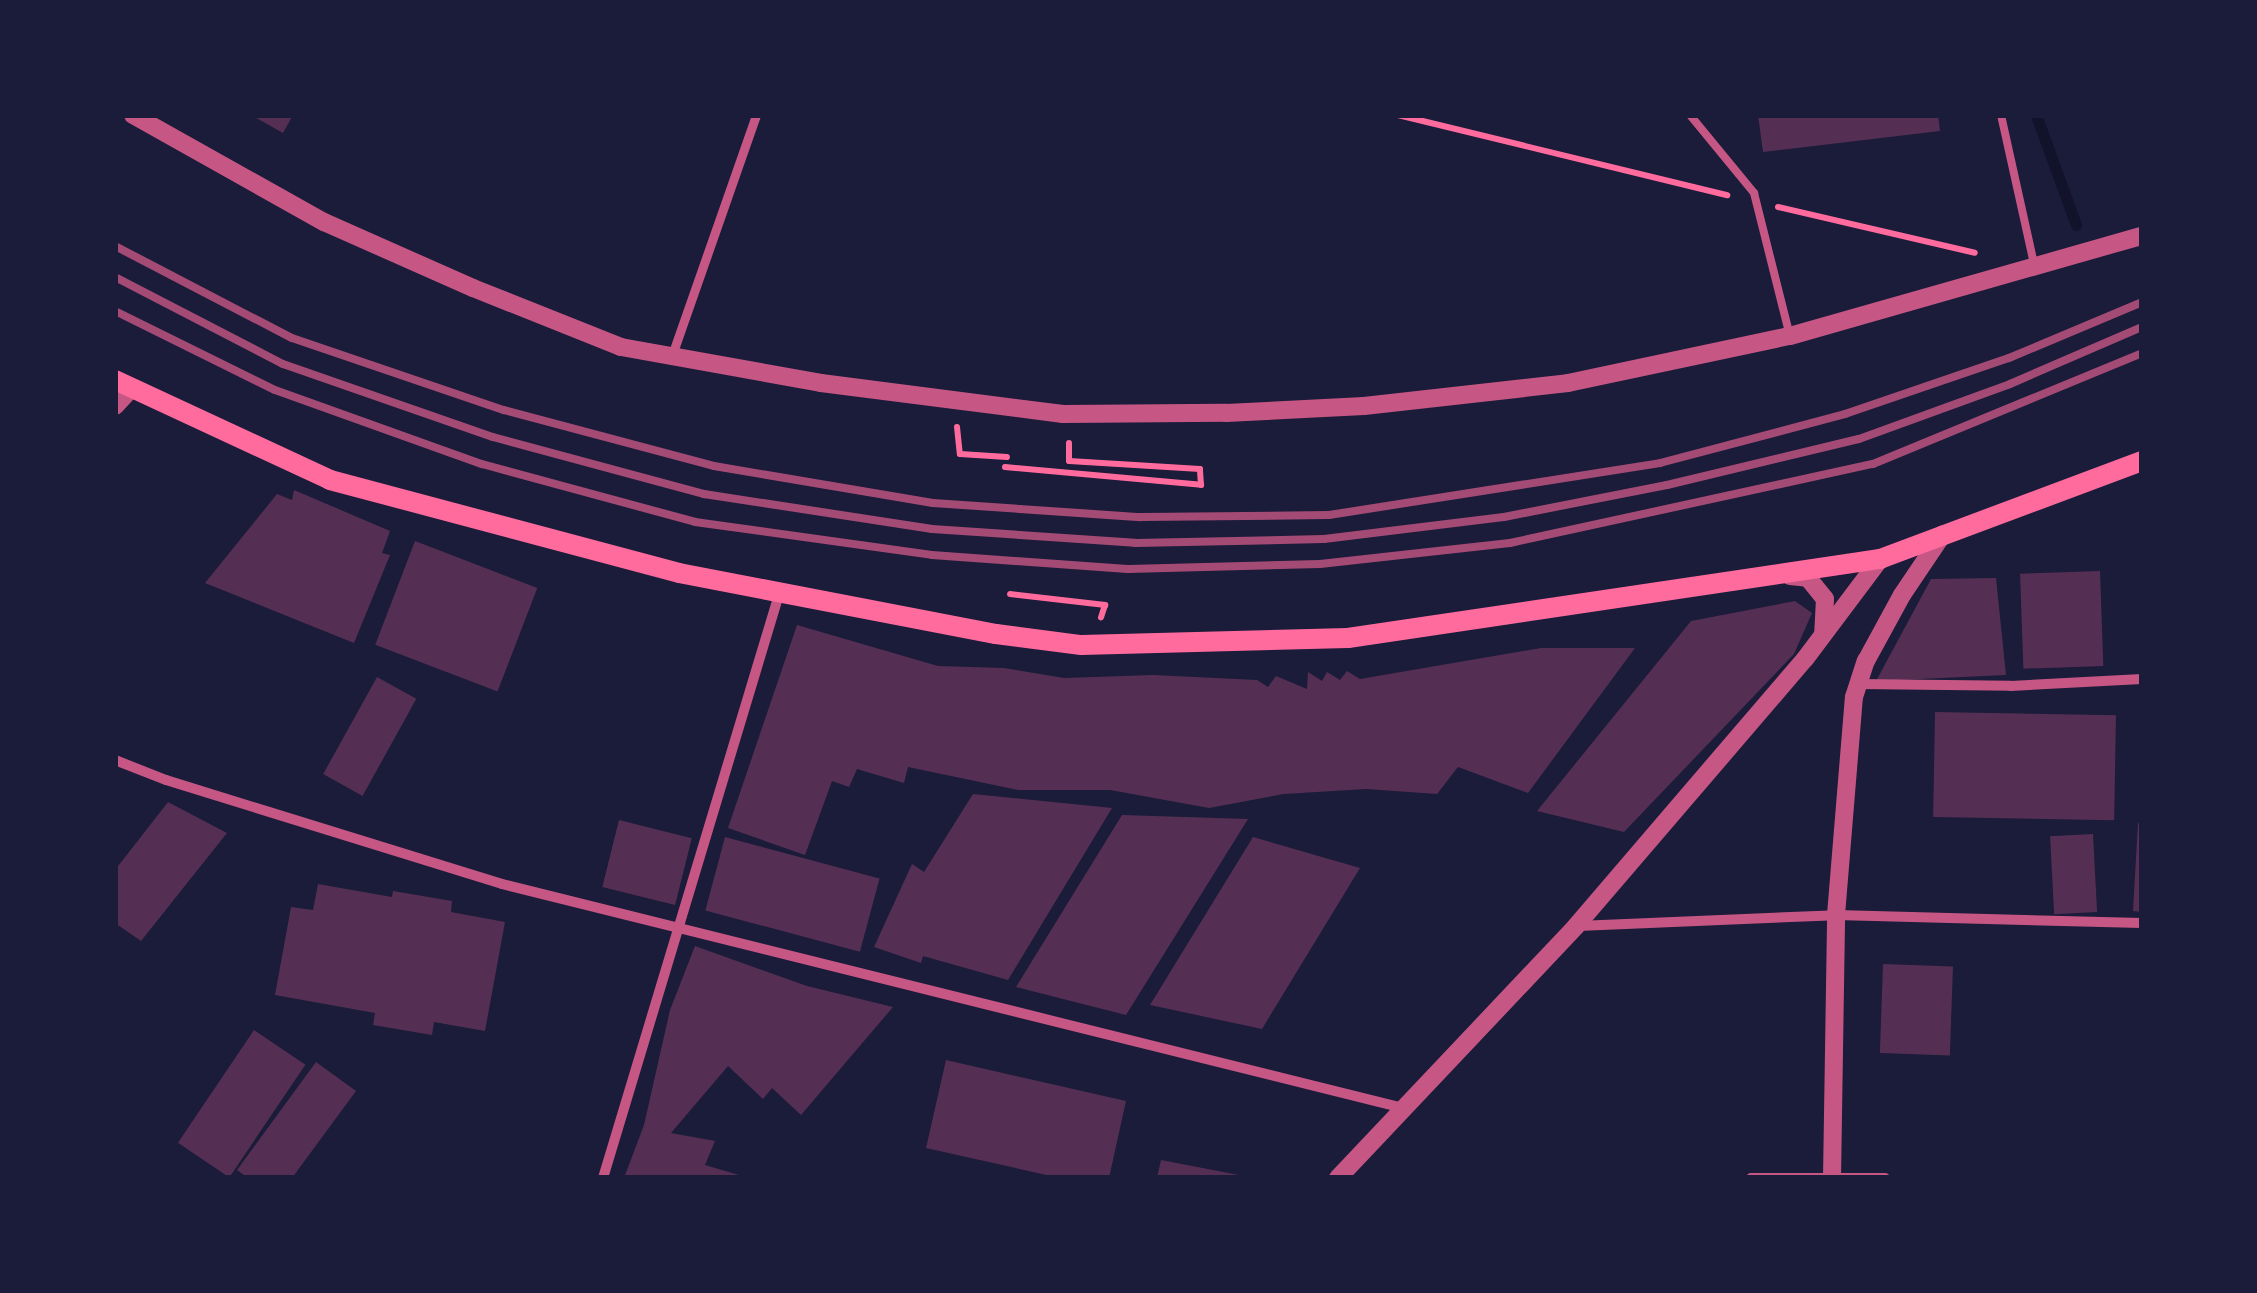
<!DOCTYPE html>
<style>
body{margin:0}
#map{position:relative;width:2257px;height:1293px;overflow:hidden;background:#1b1b3a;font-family:"Noto Sans",sans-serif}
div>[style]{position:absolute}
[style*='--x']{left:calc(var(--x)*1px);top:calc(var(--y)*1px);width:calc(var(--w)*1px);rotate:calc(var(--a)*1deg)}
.stream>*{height:11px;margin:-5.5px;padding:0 5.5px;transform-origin:5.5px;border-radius:5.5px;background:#12122b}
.building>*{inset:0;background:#542f53;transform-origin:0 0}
.path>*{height:6px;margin:-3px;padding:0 3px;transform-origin:3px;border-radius:3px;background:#ff6b9d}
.service>*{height:8px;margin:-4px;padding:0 4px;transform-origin:4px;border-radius:4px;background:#c65784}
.pedestrian>*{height:9px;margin:-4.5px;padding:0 4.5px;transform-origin:4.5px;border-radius:4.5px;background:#c65784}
.minor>*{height:10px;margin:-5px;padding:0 5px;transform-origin:5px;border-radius:5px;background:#c65784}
.tertiary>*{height:18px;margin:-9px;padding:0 9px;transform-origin:9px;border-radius:9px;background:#c65784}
.secondary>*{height:20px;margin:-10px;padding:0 10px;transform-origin:10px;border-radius:10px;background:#ff6b9d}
.rail>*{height:8px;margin:-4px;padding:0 4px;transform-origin:4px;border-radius:4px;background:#a44b75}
span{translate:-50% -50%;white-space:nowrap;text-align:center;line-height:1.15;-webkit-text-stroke:8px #1b1b3a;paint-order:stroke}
.frame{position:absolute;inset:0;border:118px solid #1b1b3a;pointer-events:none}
</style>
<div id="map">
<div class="stream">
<i style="--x:2036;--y:115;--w:117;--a:70"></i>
</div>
<div class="building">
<i style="clip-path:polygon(251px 115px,293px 115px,283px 133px)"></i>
<i style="clip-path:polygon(1758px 115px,1938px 115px,1940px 131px,1763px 152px)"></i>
<i style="clip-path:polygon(294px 490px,390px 531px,382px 553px,390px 555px,354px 643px,205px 583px,277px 494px,292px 500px)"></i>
<i style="left:415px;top:541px;width:131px;height:111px;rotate:21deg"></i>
<i style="left:2100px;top:571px;width:95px;height:80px;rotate:88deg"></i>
<i style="clip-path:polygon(1996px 578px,2006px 675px,1876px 681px,1931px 579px)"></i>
<i style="clip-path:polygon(1795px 601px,1812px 613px,1794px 654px,1624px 832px,1537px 811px,1691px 621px)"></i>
<i style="clip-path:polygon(797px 625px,938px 666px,1004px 668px,1064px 678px,1153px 675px,1257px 680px,1268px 687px,1276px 676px,1307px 689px,1308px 672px,1322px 681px,1327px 672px,1340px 680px,1347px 671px,1360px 679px,1541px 648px,1635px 648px,1528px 793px,1458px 767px,1437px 794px,1366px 789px,1284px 794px,1209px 808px,1110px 790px,1018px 790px,908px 767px,904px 783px,857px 769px,849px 787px,832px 781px,805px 855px,728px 828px)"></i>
<i style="left:377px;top:677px;width:45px;height:111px;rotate:29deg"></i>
<i style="left:1935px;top:712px;width:181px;height:105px;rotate:1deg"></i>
<i style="clip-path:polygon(973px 794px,1112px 808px,1008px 980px,923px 956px,921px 963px,874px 947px,912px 864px,924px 872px)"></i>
<i style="clip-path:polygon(168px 802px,227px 833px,141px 941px,115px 923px,115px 870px)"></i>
<i style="clip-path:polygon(1122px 815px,1248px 819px,1126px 1015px,1016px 987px)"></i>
<i style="left:619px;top:820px;width:75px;height:69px;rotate:14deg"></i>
<i style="clip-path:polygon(2138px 823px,2142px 824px,2142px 912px,2133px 911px)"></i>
<i style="left:2093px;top:834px;width:78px;height:43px;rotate:87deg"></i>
<i style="left:725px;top:837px;width:160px;height:76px;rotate:15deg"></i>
<i style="clip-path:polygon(1253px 837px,1360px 868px,1262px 1029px,1150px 1005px)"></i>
<i style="clip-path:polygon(318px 884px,392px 897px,393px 891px,452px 901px,451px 912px,505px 922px,485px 1031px,434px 1022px,432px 1035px,373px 1025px,375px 1013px,275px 995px,291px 907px,313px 910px)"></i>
<i style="clip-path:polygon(695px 946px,807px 986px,893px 1007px,801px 1115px,772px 1088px,763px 1099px,728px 1066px,671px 1133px,715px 1141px,705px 1165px,749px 1178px,624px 1178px,644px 1125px,670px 1010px)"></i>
<i style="left:1883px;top:964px;width:70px;height:89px;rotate:2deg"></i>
<i style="left:254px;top:1030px;width:62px;height:136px;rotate:34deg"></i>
<i style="clip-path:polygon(946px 1060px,1126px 1101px,1109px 1178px,1060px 1178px,926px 1148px)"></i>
<i style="clip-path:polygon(316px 1062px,356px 1091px,292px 1178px,248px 1178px,237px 1170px)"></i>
<i style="clip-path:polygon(1161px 1160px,1244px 1176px,1244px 1178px,1157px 1178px)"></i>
</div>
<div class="path">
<i style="--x:1398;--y:115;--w:339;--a:13.7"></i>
<i style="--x:1778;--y:207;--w:202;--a:13.1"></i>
<i style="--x:957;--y:427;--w:27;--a:84"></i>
<i style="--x:960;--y:454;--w:47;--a:3.7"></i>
<i style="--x:1005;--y:467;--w:197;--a:5.2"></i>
<i style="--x:1201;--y:485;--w:16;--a:-94"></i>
<i style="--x:1200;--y:469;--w:131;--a:-176.5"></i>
<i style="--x:1069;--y:461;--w:18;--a:-90"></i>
<i style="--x:1010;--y:594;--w:96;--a:6.6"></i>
<i style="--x:1105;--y:605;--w:13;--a:108"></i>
</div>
<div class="service">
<i style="--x:1690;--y:115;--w:101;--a:50.6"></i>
<i style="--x:1754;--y:193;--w:147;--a:75.9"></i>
<i style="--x:2001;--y:115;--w:157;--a:77.5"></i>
</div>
<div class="pedestrian">
<i style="--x:672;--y:355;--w:254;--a:-70.7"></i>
</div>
<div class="minor">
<i style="--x:1858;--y:684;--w:153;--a:0.7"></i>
<i style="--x:2011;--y:686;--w:131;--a:-3.1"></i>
<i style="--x:115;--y:760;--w:55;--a:21.4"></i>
<i style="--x:166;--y:780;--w:352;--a:17.2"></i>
<i style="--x:502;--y:884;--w:928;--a:13.96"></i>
<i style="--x:1578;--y:926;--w:258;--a:-2.4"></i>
<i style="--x:1836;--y:915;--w:306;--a:1.5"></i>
<i style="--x:603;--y:1178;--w:613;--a:-73.22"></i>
<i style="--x:1751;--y:1178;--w:134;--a:0"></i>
</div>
<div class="tertiary">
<i style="--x:133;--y:115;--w:219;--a:29.3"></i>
<i style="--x:324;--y:222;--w:163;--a:23.9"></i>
<i style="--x:473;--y:288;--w:159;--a:21.7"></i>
<i style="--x:621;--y:347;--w:203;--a:10.2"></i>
<i style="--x:821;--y:383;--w:244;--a:7.3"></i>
<i style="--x:1063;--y:414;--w:163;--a:-0.4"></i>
<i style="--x:1226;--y:413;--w:138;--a:-2.9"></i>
<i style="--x:1364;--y:406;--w:205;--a:-6.4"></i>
<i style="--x:1568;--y:383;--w:227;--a:-12"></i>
<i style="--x:1790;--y:336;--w:366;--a:-15.9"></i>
<i style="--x:115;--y:406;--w:25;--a:-47"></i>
<i style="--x:1790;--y:576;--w:18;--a:6"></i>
<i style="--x:1808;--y:578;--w:27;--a:51"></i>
<i style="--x:1825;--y:599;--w:33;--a:93"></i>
<i style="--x:1338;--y:1178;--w:347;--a:-46.6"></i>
<i style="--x:1576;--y:926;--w:352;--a:-49.4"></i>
<i style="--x:1805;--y:659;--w:125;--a:-53.1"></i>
<i style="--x:1832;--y:1178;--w:263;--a:-89.1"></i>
<i style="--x:1836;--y:915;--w:219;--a:-85.3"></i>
<i style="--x:1854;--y:697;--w:38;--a:-72"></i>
<i style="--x:1866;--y:661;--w:75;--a:-61.4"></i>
<i style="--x:1902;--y:595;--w:73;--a:-56.1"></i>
</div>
<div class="secondary">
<i style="--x:115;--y:380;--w:237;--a:24.9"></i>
<i style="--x:330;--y:480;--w:361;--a:14.9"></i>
<i style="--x:679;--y:573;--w:323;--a:10.9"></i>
<i style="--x:996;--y:634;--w:86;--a:7.4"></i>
<i style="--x:1081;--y:645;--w:267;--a:-1.5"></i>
<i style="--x:1348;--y:638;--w:538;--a:-8.45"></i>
<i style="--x:1880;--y:559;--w:280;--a:-20.5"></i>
</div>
<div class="rail">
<i style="--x:115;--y:246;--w:199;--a:27.5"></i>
<i style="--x:292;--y:338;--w:224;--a:18.8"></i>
<i style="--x:504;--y:410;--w:217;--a:14.9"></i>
<i style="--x:714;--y:466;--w:222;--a:9.6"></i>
<i style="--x:933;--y:503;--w:208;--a:3.9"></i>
<i style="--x:1141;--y:517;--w:188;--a:-0.6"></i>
<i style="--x:1329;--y:515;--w:335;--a:-8.9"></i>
<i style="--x:1660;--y:463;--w:191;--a:-14.8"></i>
<i style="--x:1845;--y:414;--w:173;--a:-18.9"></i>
<i style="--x:2009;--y:358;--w:144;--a:-22.8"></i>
<i style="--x:115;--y:277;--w:189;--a:27.4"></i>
<i style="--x:283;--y:364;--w:222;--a:19.2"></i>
<i style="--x:493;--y:437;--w:219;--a:15.1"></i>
<i style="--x:704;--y:494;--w:231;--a:8.7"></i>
<i style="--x:932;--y:529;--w:203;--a:3.9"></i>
<i style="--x:1135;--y:543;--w:189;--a:-1.2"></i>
<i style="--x:1324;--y:539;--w:181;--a:-7"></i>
<i style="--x:1504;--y:517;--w:166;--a:-11.1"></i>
<i style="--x:1667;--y:485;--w:197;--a:-13.5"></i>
<i style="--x:1859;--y:439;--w:161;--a:-20"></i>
<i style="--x:2010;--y:384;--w:144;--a:-23.4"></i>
<i style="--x:115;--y:311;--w:178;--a:26.3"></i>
<i style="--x:275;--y:390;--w:220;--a:19.7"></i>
<i style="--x:482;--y:464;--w:221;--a:15.2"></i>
<i style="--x:695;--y:522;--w:239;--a:7.9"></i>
<i style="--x:932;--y:555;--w:196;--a:4.1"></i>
<i style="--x:1128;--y:569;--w:192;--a:-1.5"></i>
<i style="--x:1320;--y:564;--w:191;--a:-6.3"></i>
<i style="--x:1510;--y:543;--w:371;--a:-12.3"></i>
<i style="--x:1873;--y:464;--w:291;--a:-22.4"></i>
</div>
<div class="frame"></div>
</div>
